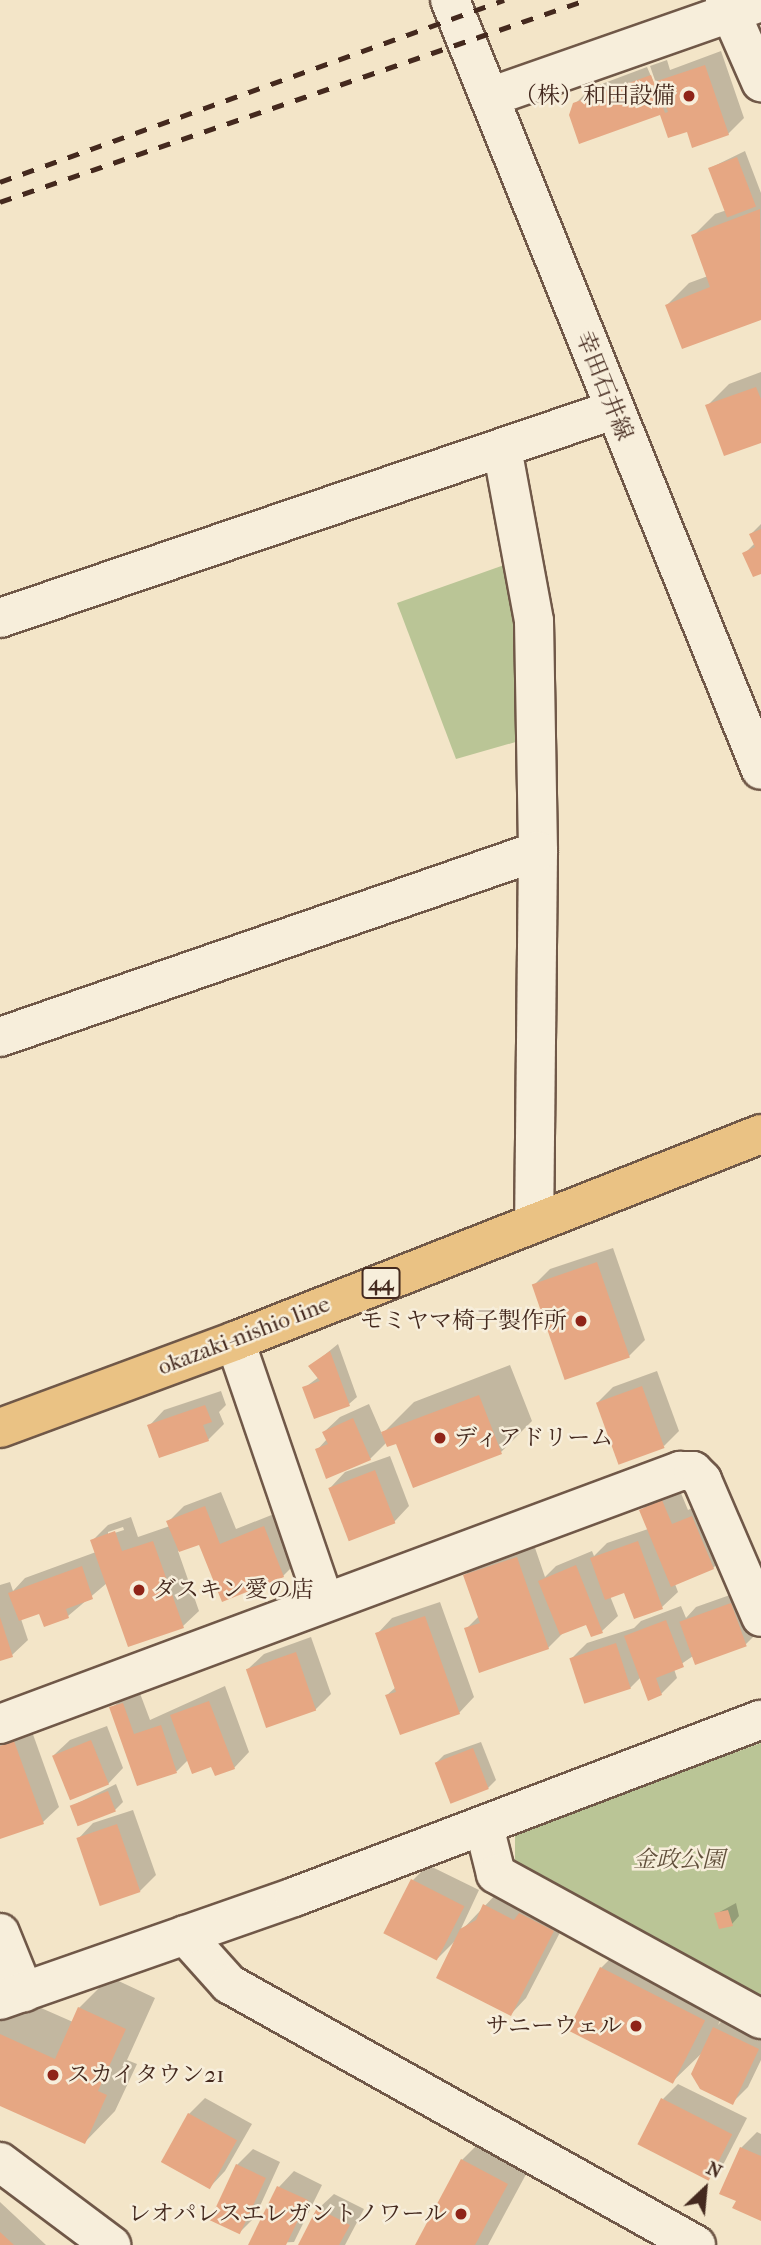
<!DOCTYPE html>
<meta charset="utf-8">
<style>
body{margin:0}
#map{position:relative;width:761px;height:2245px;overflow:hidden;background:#f3e5c8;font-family:"IM FELL French Canon","Noto Serif JP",serif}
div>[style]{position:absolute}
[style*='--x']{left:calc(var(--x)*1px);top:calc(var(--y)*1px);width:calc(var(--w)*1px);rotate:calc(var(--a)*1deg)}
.green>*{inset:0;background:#bac596}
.shadow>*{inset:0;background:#0003}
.building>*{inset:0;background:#e6a783;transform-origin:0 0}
.roads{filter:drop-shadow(2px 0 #705848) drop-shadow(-2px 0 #705848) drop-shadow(0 2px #705848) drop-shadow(0 -2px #705848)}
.street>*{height:38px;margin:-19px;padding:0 19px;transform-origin:19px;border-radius:19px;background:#f7eedb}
.secondary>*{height:38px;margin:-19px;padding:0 19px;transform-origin:19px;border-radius:19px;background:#f7eedb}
.primary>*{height:38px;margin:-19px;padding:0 19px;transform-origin:19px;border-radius:19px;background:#eac284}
.rail>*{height:5px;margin-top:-2.5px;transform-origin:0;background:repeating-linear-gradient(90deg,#44291e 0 12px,transparent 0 24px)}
.dots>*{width:19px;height:19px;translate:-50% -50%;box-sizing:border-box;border:4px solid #f7eedb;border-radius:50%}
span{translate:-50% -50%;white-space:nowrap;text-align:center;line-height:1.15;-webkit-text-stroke:5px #f7eedb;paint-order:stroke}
.shield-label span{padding:2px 5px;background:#f7eedb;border:2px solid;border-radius:5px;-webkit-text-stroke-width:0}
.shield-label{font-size:21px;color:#44291e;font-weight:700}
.poi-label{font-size:23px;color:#44291e}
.right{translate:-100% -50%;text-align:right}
.left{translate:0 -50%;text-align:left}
.street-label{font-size:23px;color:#44291e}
.park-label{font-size:23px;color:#62503c;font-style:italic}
.north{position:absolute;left:670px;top:2154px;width:70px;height:70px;-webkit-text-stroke:5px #f7eedb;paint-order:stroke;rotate:26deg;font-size:19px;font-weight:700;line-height:28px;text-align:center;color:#44291e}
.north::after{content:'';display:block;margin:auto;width:24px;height:32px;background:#44291e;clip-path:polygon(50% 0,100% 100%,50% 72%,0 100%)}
</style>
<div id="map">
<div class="green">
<i style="clip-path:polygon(507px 564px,520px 628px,519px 741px,456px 759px,397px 603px)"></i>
<i style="clip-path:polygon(761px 1743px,761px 1999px,515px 1863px,515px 1832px)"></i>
</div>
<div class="shadow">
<i style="clip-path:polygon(721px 51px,744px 118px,728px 134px,688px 129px,661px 113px,575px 104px,591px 88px,647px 67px,664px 106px,650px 66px,667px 60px,670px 70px)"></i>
<i style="clip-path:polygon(745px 151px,761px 193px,761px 318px,683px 347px,667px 305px,689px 283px,708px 276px,693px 236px,715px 214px,727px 210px,710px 168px)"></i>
<i style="clip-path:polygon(761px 372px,761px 441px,707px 406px,729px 384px)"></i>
<i style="clip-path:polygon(761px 524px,761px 572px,744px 554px,755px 543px,751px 534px)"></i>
<i style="clip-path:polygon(613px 1248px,645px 1340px,629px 1356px,534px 1285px,550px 1269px)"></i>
<i style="clip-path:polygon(338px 1344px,357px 1397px,349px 1404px,304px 1388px,319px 1377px,311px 1366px)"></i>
<i style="clip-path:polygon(510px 1365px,532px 1421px,501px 1452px,414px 1486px,397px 1442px,387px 1442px,370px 1459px,317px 1450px,327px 1439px,324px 1432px,340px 1417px,369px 1404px,382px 1434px,414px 1402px)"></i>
<i style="clip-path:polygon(657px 1371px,679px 1431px,664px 1446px,598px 1402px,613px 1387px)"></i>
<i style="clip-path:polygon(221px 1391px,226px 1405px,219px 1412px,224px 1424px,208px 1440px,149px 1426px,164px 1410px)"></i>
<i style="clip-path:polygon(390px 1456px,409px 1506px,394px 1522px,330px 1488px,345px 1472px)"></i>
<i style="clip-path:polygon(678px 1486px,688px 1510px,708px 1501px,729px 1552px,713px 1568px,675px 1584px,678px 1592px,662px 1607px,625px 1590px,610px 1596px,618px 1616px,602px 1631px,592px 1635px,587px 1623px,564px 1632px,548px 1648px,466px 1629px,479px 1616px,465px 1575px,481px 1560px,533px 1542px,545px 1577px,556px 1566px,592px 1551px,594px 1556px,607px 1543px,648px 1529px,641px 1511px,656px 1495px)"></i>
<i style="clip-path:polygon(evenodd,221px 1492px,236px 1529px,279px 1512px,299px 1560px,283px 1576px,200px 1543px,178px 1551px,199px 1611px,183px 1626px,107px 1583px,68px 1616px,40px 1612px,21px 1619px,28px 1640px,12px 1655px,0 1659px,0 1585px,10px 1582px,13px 1591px,25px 1578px,96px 1552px,92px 1541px,108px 1525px,131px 1517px,138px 1537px,170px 1526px,168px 1522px,184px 1506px,221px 1492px,123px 1527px,124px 1530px,108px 1535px,108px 1532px,123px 1527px)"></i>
<i style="clip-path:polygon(747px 1589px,761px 1629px,746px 1644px,693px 1656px,674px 1669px,677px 1678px,661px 1694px,641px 1677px,630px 1688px,571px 1659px,587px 1643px,634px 1628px,641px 1621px,681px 1606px,686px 1618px,696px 1607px)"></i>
<i style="clip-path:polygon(440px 1602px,474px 1697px,459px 1713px,387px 1695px,396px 1687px,377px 1634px,392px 1618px)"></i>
<i style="clip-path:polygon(311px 1637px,331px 1694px,315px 1710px,248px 1669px,264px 1654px)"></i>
<i style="clip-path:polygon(225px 1686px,249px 1752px,234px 1768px,189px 1759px,177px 1771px,138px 1784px,111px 1708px,138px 1688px,150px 1720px)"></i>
<i style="clip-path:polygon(30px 1726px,59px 1807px,43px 1822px,0 1837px,0 1738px)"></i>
<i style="clip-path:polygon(107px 1726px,123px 1768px,108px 1784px,54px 1755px,70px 1740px)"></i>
<i style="clip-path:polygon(481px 1742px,496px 1780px,488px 1788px,436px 1763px,444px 1755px)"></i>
<i style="clip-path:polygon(116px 1784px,123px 1802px,115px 1810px,72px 1806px)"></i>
<i style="clip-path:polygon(133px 1810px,156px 1875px,140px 1891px,78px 1839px,93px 1823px)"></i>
<i style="clip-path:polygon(428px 1865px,479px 1890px,459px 1933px,500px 1890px,569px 1915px,526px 1998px,511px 2014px,456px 1940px,438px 1958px,413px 1880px)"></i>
<i style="clip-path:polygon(736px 1903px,739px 1916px,732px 1924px,716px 1914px)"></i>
<i style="clip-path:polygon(632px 1937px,735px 1990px,718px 2025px,730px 2012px,761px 2027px,761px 2060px,748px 2087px,732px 2103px,703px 2052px,672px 2082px,601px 1968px)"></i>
<i style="clip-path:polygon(110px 1977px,155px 1998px,127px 2060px,137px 2064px,115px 2111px,85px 2142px,0 2104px,0 2017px,32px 2004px,73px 2022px,79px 2008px)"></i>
<i style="clip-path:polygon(678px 2084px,747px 2118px,724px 2163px,709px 2178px,663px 2099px)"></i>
<i style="clip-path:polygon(205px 2098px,252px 2124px,225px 2171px,210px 2187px,163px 2161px,189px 2114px)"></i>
<i style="clip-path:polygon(493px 2129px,538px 2152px,488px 2245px,417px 2245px,462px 2160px)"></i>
<i style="clip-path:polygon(757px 2132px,761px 2134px,761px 2219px,738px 2200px,741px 2148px)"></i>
<i style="clip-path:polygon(253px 2149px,280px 2162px,255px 2217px,240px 2232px,237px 2165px)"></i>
<i style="clip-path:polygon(294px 2171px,322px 2185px,294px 2242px,251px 2244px,279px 2187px)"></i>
<i style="clip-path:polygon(334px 2194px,364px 2209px,345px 2245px,300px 2245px,318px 2209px)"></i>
<i style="clip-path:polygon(0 2202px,46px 2245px,0 2245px)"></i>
</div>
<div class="building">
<i style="clip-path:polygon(705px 65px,729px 135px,692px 148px,687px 132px,668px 138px,660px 115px,579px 144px,569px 115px,573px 103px,651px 75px,665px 113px,668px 112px,657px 81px)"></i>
<i style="left:737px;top:157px;width:53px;height:31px;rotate:69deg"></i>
<i style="clip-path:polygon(760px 209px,761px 320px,682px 349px,665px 305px,710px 287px,691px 235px)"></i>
<i style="clip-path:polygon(756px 387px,761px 399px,761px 443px,724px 456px,705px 405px)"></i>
<i style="clip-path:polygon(761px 529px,761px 574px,753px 577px,742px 553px,755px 547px,749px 534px)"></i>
<i style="left:597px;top:1262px;width:101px;height:69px;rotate:71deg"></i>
<i style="clip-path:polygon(330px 1351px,350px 1406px,314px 1419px,302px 1387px,320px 1381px,308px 1366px)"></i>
<i style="left:642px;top:1386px;width:66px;height:49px;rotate:70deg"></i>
<i style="clip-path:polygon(479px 1395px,502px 1454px,413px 1488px,396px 1444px,387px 1447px,381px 1432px)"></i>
<i style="clip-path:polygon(205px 1405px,212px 1422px,203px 1425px,209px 1441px,159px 1458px,147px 1425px)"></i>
<i style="clip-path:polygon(353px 1418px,371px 1460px,326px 1479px,315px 1449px,328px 1444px,322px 1432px)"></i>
<i style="left:375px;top:1470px;width:57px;height:50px;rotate:69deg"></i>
<i style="clip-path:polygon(662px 1500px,672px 1524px,692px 1516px,714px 1569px,671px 1587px,639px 1510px)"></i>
<i style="clip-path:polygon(205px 1506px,220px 1544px,264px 1526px,284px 1577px,222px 1602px,199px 1545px,179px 1552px,166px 1521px)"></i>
<i style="clip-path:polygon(115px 1531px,122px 1551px,153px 1541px,184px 1628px,128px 1647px,90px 1540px)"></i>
<i style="clip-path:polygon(638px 1541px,663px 1609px,634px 1619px,624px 1593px,605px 1600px,590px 1558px)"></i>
<i style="clip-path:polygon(517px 1557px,549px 1649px,479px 1673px,464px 1628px,480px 1623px,463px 1575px)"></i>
<i style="clip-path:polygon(576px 1565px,603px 1633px,591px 1637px,586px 1625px,560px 1635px,538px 1581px)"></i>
<i style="clip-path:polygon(82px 1566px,93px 1599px,66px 1609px,69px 1618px,44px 1627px,39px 1614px,19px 1621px,8px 1593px)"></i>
<i style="left:731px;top:1603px;width:46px;height:55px;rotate:70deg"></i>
<i style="clip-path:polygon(425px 1616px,460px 1714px,400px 1735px,385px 1695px,396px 1692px,375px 1633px)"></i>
<i style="clip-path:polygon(0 1617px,13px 1657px,0 1661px)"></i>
<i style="clip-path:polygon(666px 1620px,684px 1667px,656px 1678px,662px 1695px,648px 1701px,624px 1636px)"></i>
<i style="left:616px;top:1643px;width:48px;height:49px;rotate:72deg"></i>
<i style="left:296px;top:1652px;width:62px;height:53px;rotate:71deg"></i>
<i style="clip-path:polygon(209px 1701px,235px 1769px,215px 1776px,211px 1767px,192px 1774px,170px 1715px)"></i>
<i style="clip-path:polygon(123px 1703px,134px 1734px,161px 1725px,177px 1773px,137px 1786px,109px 1707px)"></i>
<i style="left:91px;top:1740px;width:48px;height:42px;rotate:68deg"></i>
<i style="clip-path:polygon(14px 1741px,44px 1824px,0 1839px,0 1746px)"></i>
<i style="left:473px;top:1748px;width:44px;height:41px;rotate:69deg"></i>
<i style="left:108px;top:1791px;width:22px;height:41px;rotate:69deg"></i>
<i style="left:117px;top:1824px;width:72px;height:43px;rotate:71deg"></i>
<i style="left:411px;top:1879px;width:60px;height:61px;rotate:27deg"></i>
<i style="clip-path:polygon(483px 1904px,514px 1920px,519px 1913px,554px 1931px,511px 2016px,436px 1978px,460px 1929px,476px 1920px)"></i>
<i style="clip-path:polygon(728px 1910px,733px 1926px,719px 1929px,714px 1913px)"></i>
<i style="left:600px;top:1967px;width:118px;height:71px;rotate:27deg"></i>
<i style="clip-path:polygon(78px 2007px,126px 2029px,98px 2091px,107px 2095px,85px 2144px,0 2106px,0 2034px,55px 2059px)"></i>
<i style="clip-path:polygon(713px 2027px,759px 2049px,733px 2105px,700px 2089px,691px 2074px)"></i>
<i style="left:661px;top:2098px;width:80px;height:52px;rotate:27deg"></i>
<i style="left:188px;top:2113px;width:56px;height:56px;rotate:29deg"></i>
<i style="clip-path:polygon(740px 2147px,761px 2156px,761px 2221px,732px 2208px,736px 2201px,719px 2194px)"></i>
<i style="clip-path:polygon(461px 2159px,508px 2184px,475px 2245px,415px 2245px)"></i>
<i style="left:236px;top:2164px;width:33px;height:62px;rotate:25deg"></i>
<i style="clip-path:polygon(277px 2186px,308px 2200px,286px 2245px,248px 2245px)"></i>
<i style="clip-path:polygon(317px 2208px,350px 2225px,339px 2245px,298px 2245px)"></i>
<i style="clip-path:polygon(0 2232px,14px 2245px,0 2245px)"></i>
</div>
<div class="roads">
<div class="street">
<i style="--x:725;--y:0;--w:90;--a:66.3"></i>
<i style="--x:490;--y:97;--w:287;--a:-19.3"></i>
<i style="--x:502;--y:448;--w:176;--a:79.5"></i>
<i style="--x:534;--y:621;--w:230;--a:89"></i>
<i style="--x:538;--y:851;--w:372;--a:90.6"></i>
<i style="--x:0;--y:618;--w:647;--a:-18.74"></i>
<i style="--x:0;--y:1037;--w:569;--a:-19.07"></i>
<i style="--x:235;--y:1341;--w:275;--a:71.1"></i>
<i style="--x:0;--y:1724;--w:726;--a:-20.41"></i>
<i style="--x:680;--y:1471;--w:13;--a:0"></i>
<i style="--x:693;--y:1471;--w:13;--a:45"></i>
<i style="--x:702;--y:1480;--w:149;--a:66.7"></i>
<i style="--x:484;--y:1826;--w:49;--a:76"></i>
<i style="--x:496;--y:1874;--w:302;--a:28.7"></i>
<i style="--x:0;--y:1933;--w:64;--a:67.9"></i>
<i style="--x:185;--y:1935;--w:66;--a:48.1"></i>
<i style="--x:229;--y:1984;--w:535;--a:29.2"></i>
<i style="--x:0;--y:2000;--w:312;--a:-19.3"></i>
<i style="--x:294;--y:1897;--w:499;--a:-20.8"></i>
</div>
<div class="secondary">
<i style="--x:450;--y:0;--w:830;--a:68.01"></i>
<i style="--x:0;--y:2162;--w:139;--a:36.8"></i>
</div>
<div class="primary">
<i style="--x:0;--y:1428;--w:251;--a:-20.3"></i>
<i style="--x:235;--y:1341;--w:565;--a:-21.48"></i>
</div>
</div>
<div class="rail">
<i style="--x:0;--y:182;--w:536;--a:-19.86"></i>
<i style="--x:0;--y:202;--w:620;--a:-19.02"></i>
</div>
<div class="dots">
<i style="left:689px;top:96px;background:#8f2418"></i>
<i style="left:581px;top:1321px;background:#8f2418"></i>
<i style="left:440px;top:1438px;background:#8f2418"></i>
<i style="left:139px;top:1590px;background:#8f2418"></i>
<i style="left:636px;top:2026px;background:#8f2418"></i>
<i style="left:53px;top:2075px;background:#8f2418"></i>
<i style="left:461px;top:2214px;background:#8f2418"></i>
</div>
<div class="shield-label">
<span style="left:381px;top:1283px">44</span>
</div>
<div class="poi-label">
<span class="right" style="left:675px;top:96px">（株）和田設備</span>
<span class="right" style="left:567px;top:1321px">モミヤマ椅子製作所</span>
<span class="left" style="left:454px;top:1438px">ディアドリーム</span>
<span class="left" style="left:153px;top:1590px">ダスキン愛の店</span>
<span class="right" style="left:622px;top:2026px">サニーウェル</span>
<span class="left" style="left:67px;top:2075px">スカイタウン21</span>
<span class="right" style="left:447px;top:2214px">レオパレスエレガントノワール</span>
</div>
<div class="street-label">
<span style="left:604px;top:386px;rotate:68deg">幸田石井線</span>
<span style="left:244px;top:1336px;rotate:-21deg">okazaki-nishio line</span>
</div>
<div class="park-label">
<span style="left:679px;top:1860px">金政公園</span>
</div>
<div class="north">N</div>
</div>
